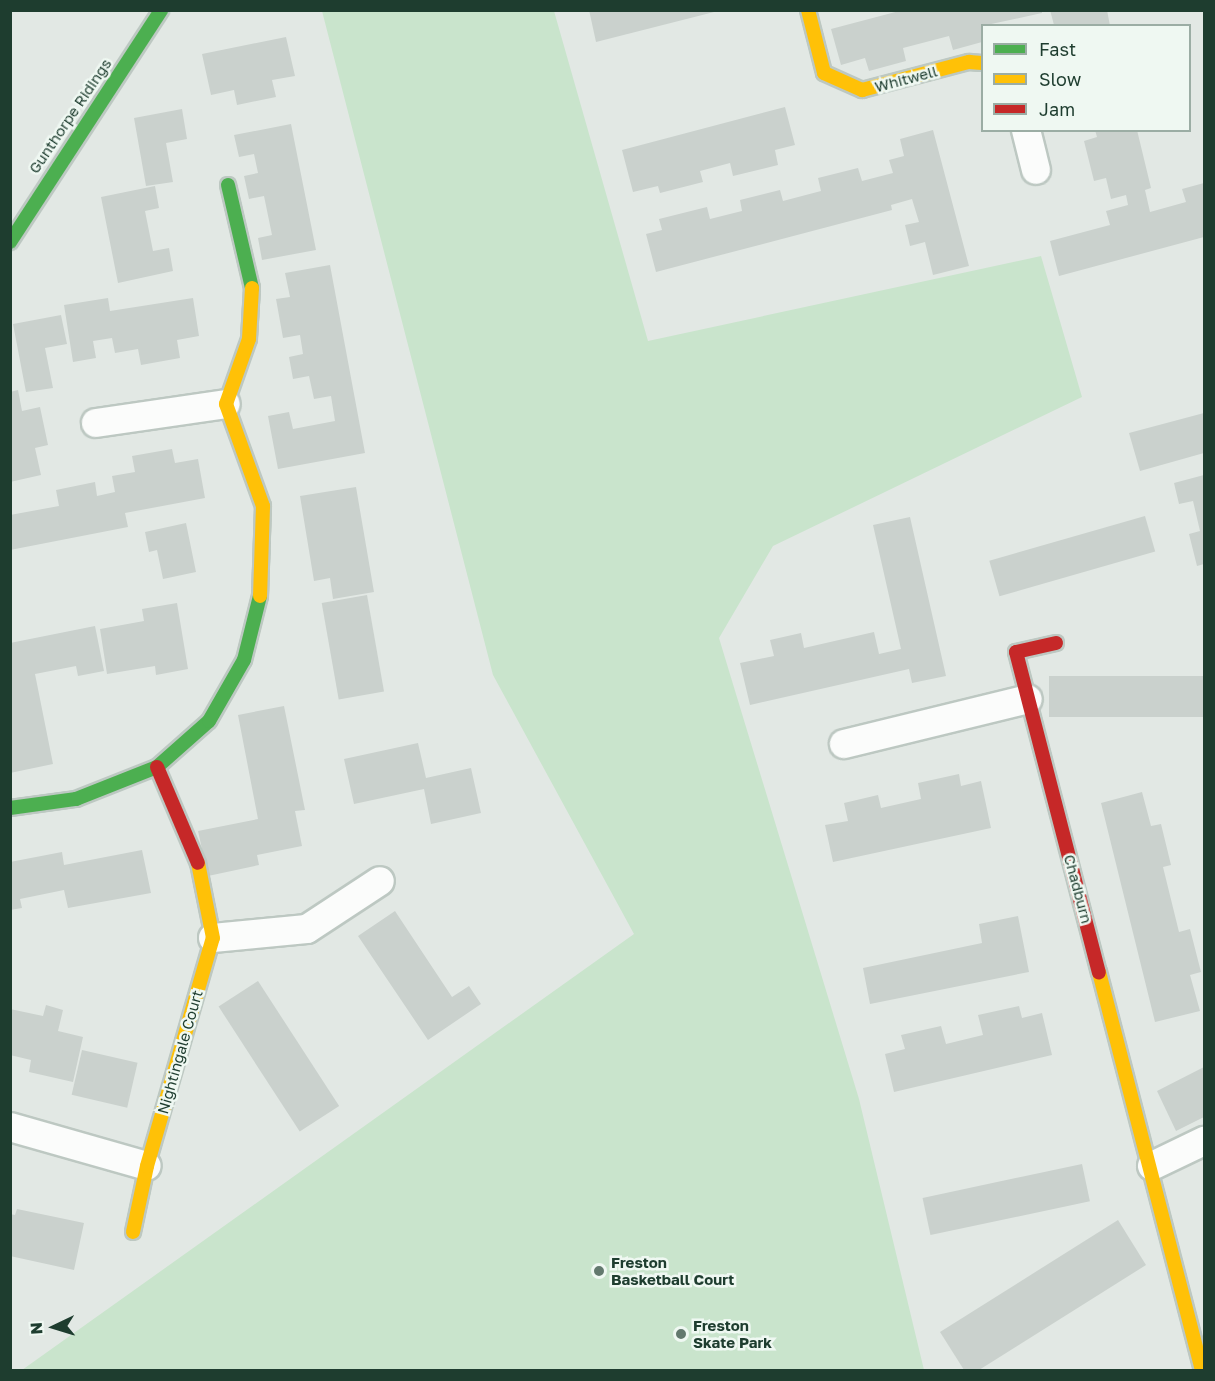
<!DOCTYPE html>
<style>
body{margin:0}
#map{position:relative;width:1215px;height:1381px;overflow:hidden;background:#e2e8e4;font-family:"Golos Text",sans-serif}
div>[style]{position:absolute}
[style*='--x']{left:calc(var(--x)*1px);top:calc(var(--y)*1px);width:calc(var(--w)*1px);rotate:calc(var(--a)*1deg)}
.green>*{inset:0;background:#c9e4cc}
.building>*{inset:0;background:#cad1cd;transform-origin:0 0}
.roads{filter:drop-shadow(2px 0 #bdc8c2) drop-shadow(-2px 0 #bdc8c2) drop-shadow(0 2px #bdc8c2) drop-shadow(0 -2px #bdc8c2)}
.street>*{height:28px;margin:-14px;padding:0 14px;transform-origin:14px;border-radius:14px;background:#fbfcfb}
.fast>*{height:14px;margin:-7px;padding:0 7px;transform-origin:7px;border-radius:7px;background:#4caf50}
.slow>*{height:14px;margin:-7px;padding:0 7px;transform-origin:7px;border-radius:7px;background:#ffc107}
.jam>*{height:14px;margin:-7px;padding:0 7px;transform-origin:7px;border-radius:7px;background:#c62828}
.dots>*{width:16px;height:16px;translate:-50% -50%;box-sizing:border-box;border:3px solid #eff8f2;border-radius:50%}
span{translate:-50% -50%;white-space:nowrap;text-align:center;line-height:1.15;-webkit-text-stroke:5px #eff8f2;paint-order:stroke}
.street-label{font-size:15px;color:#1e3d2f}
.poi-label{font-size:15px;color:#1e3d2f;font-weight:700}
.left{translate:0 -50%;text-align:left}
.frame{position:absolute;inset:0;border:12px solid #1e3d2f;pointer-events:none}
.legend{position:absolute;left:981px;top:24px;width:210px;height:108px;box-sizing:border-box;background:#eff8f2;border:2px solid #9bada4;margin:0;padding:8px 10px;list-style:none;font-size:18px;color:#1e3d2f}
.legend li{display:flex;align-items:center;gap:12px;height:30px}
.legend b{width:30px;border:2px solid #9bada4}
.north{position:absolute;left:24px;top:1297px;width:60px;height:60px;-webkit-text-stroke:4px #eff8f2;paint-order:stroke;rotate:266deg;font-size:16px;font-weight:700;line-height:24px;text-align:center;color:#1e3d2f}
.north::after{content:'';display:block;margin:auto;width:21px;height:27px;background:#1e3d2f;clip-path:polygon(50% 0,100% 100%,50% 72%,0 100%)}
</style>
<div id="map">
<div class="green">
<i style="clip-path:polygon(322px 11px,554px 11px,648px 341px,1041px 256px,1082px 397px,773px 546px,719px 638px,859px 1099px,924px 1370px,22px 1370px,634px 934px,493px 675px)"></i>
</div>
<div class="building">
<i style="clip-path:polygon(589px 10px,718px 10px,718px 11px,596px 42px)"></i>
<i style="clip-path:polygon(903px 10px,1042px 10px,1042px 13px,982px 26px,982px 42px,953px 50px,949px 36px,903px 48px,906px 61px,869px 71px,865px 58px,841px 65px,831px 29px)"></i>
<i style="clip-path:polygon(1050px 10px,1107px 10px,1110px 26px,1054px 25px)"></i>
<i style="clip-path:polygon(286px 37px,295px 76px,272px 80px,276px 97px,237px 105px,234px 90px,211px 95px,202px 54px)"></i>
<i style="clip-path:polygon(785px 107px,795px 145px,775px 150px,778px 165px,733px 176px,730px 163px,700px 171px,703px 182px,660px 193px,658px 186px,633px 192px,622px 150px)"></i>
<i style="clip-path:polygon(182px 109px,187px 139px,166px 143px,173px 182px,146px 186px,134px 118px)"></i>
<i style="clip-path:polygon(291px 124px,316px 250px,262px 260px,258px 238px,272px 235px,264px 196px,249px 199px,244px 176px,258px 173px,254px 154px,239px 157px,234px 135px)"></i>
<i style="clip-path:polygon(933px 130px,969px 266px,933px 275px,925px 242px,910px 246px,905px 225px,919px 222px,912px 199px,891px 205px,892px 210px,656px 272px,646px 234px,662px 230px,659px 219px,707px 207px,710px 219px,742px 211px,740px 200px,780px 190px,783px 201px,821px 191px,818px 178px,858px 168px,862px 181px,893px 173px,889px 160px,904px 156px,900px 139px)"></i>
<i style="clip-path:polygon(1095px 130px,1137px 130px,1151px 188px,1145px 190px,1150px 212px,1186px 202px,1182px 189px,1204px 183px,1204px 237px,1059px 276px,1050px 241px,1110px 225px,1106px 211px,1128px 205px,1126px 195px,1111px 199px,1106px 178px,1094px 181px,1084px 141px,1097px 137px)"></i>
<i style="clip-path:polygon(155px 186px,159px 208px,145px 211px,153px 251px,169px 248px,173px 271px,118px 283px,101px 197px)"></i>
<i style="clip-path:polygon(330px 265px,365px 453px,278px 469px,268px 416px,289px 412px,293px 429px,335px 421px,331px 396px,314px 399px,309px 376px,293px 379px,289px 357px,303px 354px,300px 335px,283px 338px,276px 299px,290px 297px,285px 273px)"></i>
<i style="clip-path:polygon(108px 298px,110px 311px,193px 298px,199px 336px,177px 340px,180px 358px,141px 365px,138px 349px,115px 353px,112px 338px,93px 341px,96px 358px,73px 362px,64px 305px)"></i>
<i style="clip-path:polygon(61px 315px,67px 344px,45px 348px,53px 388px,26px 392px,13px 324px)"></i>
<i style="clip-path:polygon(18px 390px,22px 411px,40px 407px,48px 445px,35px 448px,41px 475px,10px 482px,10px 392px)"></i>
<i style="clip-path:polygon(1204px 413px,1204px 453px,1140px 471px,1129px 433px)"></i>
<i style="clip-path:polygon(172px 449px,175px 463px,198px 459px,205px 498px,125px 513px,128px 527px,10px 550px,10px 515px,59px 506px,56px 490px,95px 482px,97px 496px,115px 492px,112px 476px,135px 472px,132px 456px)"></i>
<i style="clip-path:polygon(1204px 475px,1204px 564px,1197px 566px,1189px 534px,1200px 531px,1193px 501px,1179px 504px,1174px 483px)"></i>
<i style="clip-path:polygon(356px 487px,374px 592px,333px 599px,330px 578px,314px 581px,300px 496px)"></i>
<i style="left:1145px;top:516px;width:37px;height:162px;rotate:74deg"></i>
<i style="clip-path:polygon(910px 517px,946px 676px,912px 683px,909px 669px,750px 705px,740px 663px,774px 656px,770px 640px,801px 633px,804px 648px,874px 632px,879px 654px,901px 649px,873px 525px)"></i>
<i style="clip-path:polygon(186px 523px,196px 572px,163px 579px,157px 550px,149px 552px,145px 532px)"></i>
<i style="left:367px;top:595px;width:98px;height:46px;rotate:80deg"></i>
<i style="clip-path:polygon(177px 603px,188px 669px,156px 675px,155px 666px,107px 674px,100px 629px,144px 621px,142px 609px)"></i>
<i style="clip-path:polygon(95px 626px,104px 671px,78px 676px,76px 666px,35px 674px,53px 764px,10px 773px,10px 643px)"></i>
<i style="left:1204px;top:676px;width:41px;height:155px;rotate:90deg"></i>
<i style="clip-path:polygon(284px 706px,305px 810px,295px 811px,302px 846px,257px 855px,259px 865px,208px 876px,198px 831px,258px 819px,238px 715px)"></i>
<i style="clip-path:polygon(418px 743px,426px 778px,471px 768px,481px 813px,431px 824px,424px 789px,354px 804px,344px 759px)"></i>
<i style="clip-path:polygon(959px 774px,961px 786px,981px 781px,991px 828px,833px 862px,825px 825px,848px 821px,844px 803px,878px 795px,881px 808px,921px 799px,918px 783px)"></i>
<i style="clip-path:polygon(1142px 792px,1151px 826px,1161px 824px,1171px 865px,1163px 867px,1179px 932px,1190px 929px,1201px 972px,1190px 975px,1200px 1011px,1155px 1022px,1101px 803px)"></i>
<i style="clip-path:polygon(142px 850px,151px 893px,68px 908px,64px 890px,20px 899px,22px 908px,10px 910px,10px 862px,62px 852px,64px 865px)"></i>
<i style="clip-path:polygon(395px 911px,452px 997px,469px 986px,481px 1004px,428px 1040px,358px 936px)"></i>
<i style="clip-path:polygon(1018px 916px,1029px 972px,870px 1004px,863px 968px,982px 943px,979px 924px)"></i>
<i style="left:258px;top:981px;width:149px;height:47px;rotate:57deg"></i>
<i style="clip-path:polygon(46px 1005px,63px 1010px,58px 1031px,83px 1037px,73px 1082px,29px 1072px,31px 1060px,10px 1055px,10px 1009px,43px 1016px)"></i>
<i style="clip-path:polygon(1019px 1006px,1022px 1018px,1042px 1013px,1052px 1055px,894px 1092px,885px 1054px,905px 1049px,901px 1035px,941px 1026px,946px 1044px,983px 1035px,978px 1015px)"></i>
<i style="left:82px;top:1050px;width:57px;height:46px;rotate:13deg"></i>
<i style="clip-path:polygon(1204px 1067px,1204px 1117px,1176px 1131px,1157px 1091px)"></i>
<i style="left:1082px;top:1164px;width:38px;height:163px;rotate:78deg"></i>
<i style="clip-path:polygon(17px 1209px,84px 1223px,74px 1270px,10px 1256px,10px 1214px,15px 1215px)"></i>
<i style="clip-path:polygon(1118px 1220px,1146px 1265px,979px 1370px,964px 1370px,940px 1332px)"></i>
</div>
<div class="roads">
<div class="street">
<i style="--x:1026;--y:130;--w:41;--a:76"></i>
<i style="--x:96;--y:423;--w:131;--a:-8.3"></i>
<i style="--x:844;--y:744;--w:189;--a:-13.7"></i>
<i style="--x:213;--y:938;--w:94;--a:-5.5"></i>
<i style="--x:307;--y:929;--w:87;--a:-33.3"></i>
<i style="--x:10;--y:1127;--w:142;--a:15.9"></i>
<i style="--x:1152;--y:1166;--w:58;--a:-25.7"></i>
</div>
<div class="fast">
<i style="--x:228;--y:185;--w:106;--a:76.9"></i>
<i style="--x:10;--y:242;--w:277;--a:-56.9"></i>
<i style="--x:10;--y:808;--w:67;--a:-7.8"></i>
<i style="--x:76;--y:799;--w:87;--a:-21.6"></i>
<i style="--x:157;--y:767;--w:69;--a:-41.5"></i>
<i style="--x:209;--y:721;--w:70;--a:-60.2"></i>
<i style="--x:244;--y:660;--w:66;--a:-76"></i>
</div>
<div class="slow">
<i style="--x:808;--y:10;--w:65;--a:75.7"></i>
<i style="--x:824;--y:73;--w:42;--a:24.1"></i>
<i style="--x:862;--y:90;--w:111;--a:-14.7"></i>
<i style="--x:969;--y:62;--w:13;--a:4"></i>
<i style="--x:252;--y:288;--w:51;--a:93.4"></i>
<i style="--x:249;--y:339;--w:69;--a:109.5"></i>
<i style="--x:226;--y:404;--w:109;--a:70.1"></i>
<i style="--x:263;--y:506;--w:90;--a:91.9"></i>
<i style="--x:1099;--y:972;--w:411;--a:75.5"></i>
<i style="--x:133;--y:1232;--w:67;--a:-78"></i>
<i style="--x:147;--y:1166;--w:237;--a:-73.9"></i>
<i style="--x:213;--y:938;--w:76;--a:-101.3"></i>
</div>
<div class="jam">
<i style="--x:1056;--y:643;--w:41;--a:167.3"></i>
<i style="--x:1016;--y:652;--w:331;--a:75.5"></i>
<i style="--x:157;--y:767;--w:104;--a:66.9"></i>
</div>
</div>
<div class="dots">
<i style="left:599px;top:1271px;background:#63796e"></i>
<i style="left:681px;top:1334px;background:#63796e"></i>
</div>
<div class="street-label">
<span style="left:906px;top:79px;rotate:-15deg">Whitwell</span>
<span style="left:70px;top:116px;rotate:-56deg">Gunthorpe Ridings</span>
<span style="left:1078px;top:889px;rotate:75deg">Chadburn</span>
<span style="left:180px;top:1052px;rotate:-74deg">Nightingale Court</span>
</div>
<div class="poi-label">
<span class="left" style="left:611px;top:1271px">Freston<br>Basketball Court</span>
<span class="left" style="left:693px;top:1334px">Freston<br>Skate Park</span>
</div>
<div class="frame"></div>
<ul class="legend">
<li><b style="height:8px;background:#4caf50"></b>Fast</li>
<li><b style="height:8px;background:#ffc107"></b>Slow</li>
<li><b style="height:8px;background:#c62828"></b>Jam</li>
</ul>
<div class="north">N</div>
</div>
